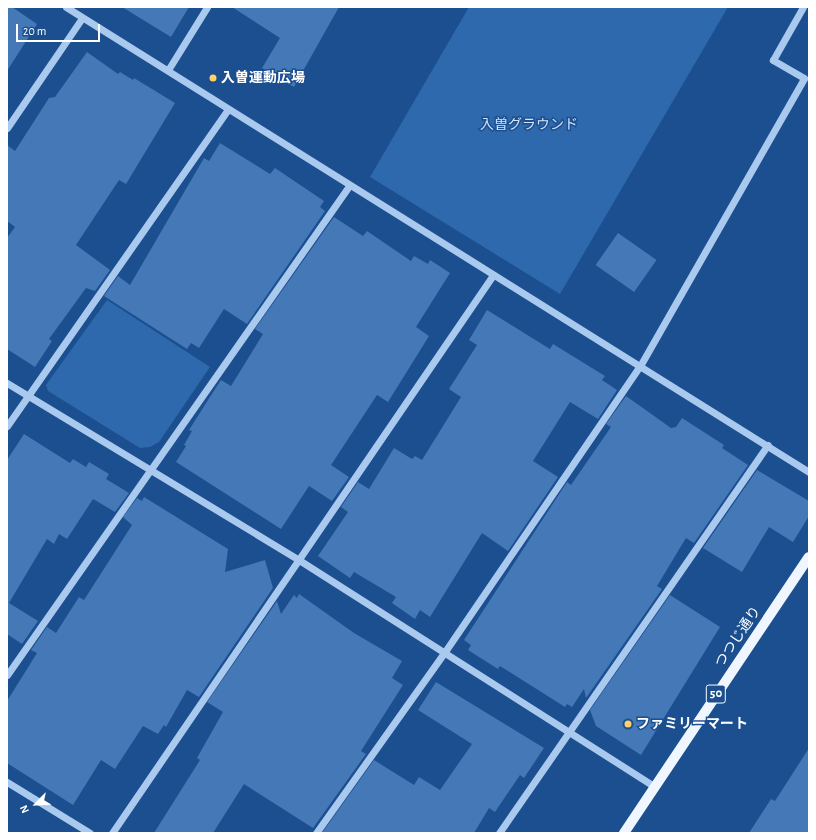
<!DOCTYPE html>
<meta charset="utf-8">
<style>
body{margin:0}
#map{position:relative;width:816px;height:840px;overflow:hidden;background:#1b4f8f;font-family:"Alegreya Sans","Noto Sans JP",sans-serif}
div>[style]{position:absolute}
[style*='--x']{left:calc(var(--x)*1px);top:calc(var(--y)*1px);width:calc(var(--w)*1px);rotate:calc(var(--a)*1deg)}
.green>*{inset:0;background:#2e69ad}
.building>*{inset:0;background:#4478b7;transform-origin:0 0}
.minor>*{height:7px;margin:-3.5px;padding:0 3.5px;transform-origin:3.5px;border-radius:3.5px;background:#a9c9ee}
.major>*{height:10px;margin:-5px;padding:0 5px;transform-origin:5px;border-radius:5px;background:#f0f6ff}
.dots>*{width:11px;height:11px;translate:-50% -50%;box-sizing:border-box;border:2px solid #1b4f8f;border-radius:50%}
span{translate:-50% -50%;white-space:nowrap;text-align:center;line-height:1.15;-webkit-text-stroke:3px #1b4f8f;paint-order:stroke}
.shield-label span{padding:1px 3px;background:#1b4f8f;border:1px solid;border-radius:3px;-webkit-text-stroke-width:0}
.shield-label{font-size:13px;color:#fff;font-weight:700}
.poi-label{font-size:14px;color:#fff;font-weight:700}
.left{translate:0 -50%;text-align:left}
.park-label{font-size:14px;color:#cfe3fa}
.street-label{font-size:14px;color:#fff}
.frame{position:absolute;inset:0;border:8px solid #fff;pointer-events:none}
.north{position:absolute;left:16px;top:784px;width:40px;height:40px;-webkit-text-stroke:3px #1b4f8f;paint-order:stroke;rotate:246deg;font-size:11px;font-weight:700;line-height:16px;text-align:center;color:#fff}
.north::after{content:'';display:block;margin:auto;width:14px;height:18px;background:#fff;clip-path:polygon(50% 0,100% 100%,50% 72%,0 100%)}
.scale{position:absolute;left:16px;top:24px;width:84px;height:18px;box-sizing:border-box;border:2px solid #fff;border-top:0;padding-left:5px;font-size:12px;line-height:14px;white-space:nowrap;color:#fff;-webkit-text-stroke:3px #1b4f8f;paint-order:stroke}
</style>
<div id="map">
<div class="green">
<i style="clip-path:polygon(469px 7px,728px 7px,560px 294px,370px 177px)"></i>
<i style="clip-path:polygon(107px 300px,210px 367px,159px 442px,150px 447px,140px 448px,48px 391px,46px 385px)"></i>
</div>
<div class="building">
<i style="clip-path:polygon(7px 7px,12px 7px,37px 24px,7px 71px)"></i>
<i style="clip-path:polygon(122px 7px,189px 7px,171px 37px)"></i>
<i style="clip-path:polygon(232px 7px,339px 7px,294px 87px,262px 68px,280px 38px)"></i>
<i style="clip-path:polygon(87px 52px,118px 74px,120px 72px,133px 80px,134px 78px,175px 103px,126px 184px,119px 180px,76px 245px,110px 270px,95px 291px,86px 288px,49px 339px,52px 341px,35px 367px,7px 349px,7px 238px,15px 227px,7px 221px,7px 145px,15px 151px,49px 98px,55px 97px)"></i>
<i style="clip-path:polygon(220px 143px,270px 174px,275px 168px,324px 201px,320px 207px,325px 211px,247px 324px,224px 309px,199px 348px,191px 343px,187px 349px,104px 296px,118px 276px,130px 285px,204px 158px,209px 161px)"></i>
<i style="clip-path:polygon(334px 217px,363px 236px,367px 231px,411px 261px,414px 256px,428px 264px,430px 260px,450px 273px,416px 327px,429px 336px,388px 402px,377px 395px,331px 465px,349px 477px,332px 501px,309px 486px,281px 529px,176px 462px,186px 446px,184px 445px,192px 431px,189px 430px,208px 400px,221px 380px,231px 386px,263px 334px,255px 329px)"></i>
<i style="left:618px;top:233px;width:47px;height:39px;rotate:35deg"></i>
<i style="clip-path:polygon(487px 310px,550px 349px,553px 344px,605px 376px,602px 380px,617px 390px,598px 419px,570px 402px,533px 461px,558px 477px,508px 551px,482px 533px,430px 617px,420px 610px,415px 619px,392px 603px,396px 597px,354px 572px,350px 578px,318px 556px,348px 512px,341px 507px,358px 482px,369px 489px,394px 448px,412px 459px,415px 456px,422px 460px,461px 397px,449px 389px,477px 345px,469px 340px)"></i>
<i style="clip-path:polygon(626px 396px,671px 428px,676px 427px,682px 418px,724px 445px,722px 448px,748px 465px,694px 543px,686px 538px,657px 586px,662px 589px,586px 698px,584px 689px,572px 707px,567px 704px,565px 707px,500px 666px,498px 669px,468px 650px,471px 645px,464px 640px,567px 482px,571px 485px,611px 427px,606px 424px)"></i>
<i style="clip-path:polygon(24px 434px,70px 463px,73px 459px,86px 467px,89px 462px,109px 474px,106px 479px,129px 493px,115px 512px,93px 499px,67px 539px,59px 534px,54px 544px,47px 539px,9px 603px,38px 621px,22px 644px,7px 634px,7px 460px)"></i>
<i style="clip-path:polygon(757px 470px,809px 501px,809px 516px,793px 542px,769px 527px,742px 572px,703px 548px)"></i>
<i style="clip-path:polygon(144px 497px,228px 549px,225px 572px,265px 560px,273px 588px,199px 697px,187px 690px,166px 727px,164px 725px,158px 734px,143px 726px,115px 769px,101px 760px,73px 805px,7px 763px,7px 701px,37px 653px,31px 650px,47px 627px,56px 633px,79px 597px,84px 600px,132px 525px,123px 517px,137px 498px,142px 501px)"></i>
<i style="clip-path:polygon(299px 594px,354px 633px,402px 661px,392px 678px,403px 685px,361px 751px,366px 754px,313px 828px,244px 784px,213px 833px,154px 833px,200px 760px,197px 758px,223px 712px,207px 702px,277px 601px,281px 614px,294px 595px,297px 598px)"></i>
<i style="clip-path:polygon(670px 595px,720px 627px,641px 755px,596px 726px,590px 710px)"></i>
<i style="clip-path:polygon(436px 682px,544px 748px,524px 778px,520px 775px,495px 812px,489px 808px,474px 833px,322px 833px,374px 760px,414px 785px,419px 777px,440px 790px,472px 744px,418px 710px)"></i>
<i style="clip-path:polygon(809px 748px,809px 833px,749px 833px,771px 799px,775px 801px)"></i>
</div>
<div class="minor">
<i style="--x:66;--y:7;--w:877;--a:32.04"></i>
<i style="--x:168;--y:70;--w:74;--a:-58.2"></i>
<i style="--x:7;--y:128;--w:133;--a:-55.7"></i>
<i style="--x:7;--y:383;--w:341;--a:31.2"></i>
<i style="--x:299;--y:560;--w:421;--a:32.5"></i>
<i style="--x:7;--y:426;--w:386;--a:-55.1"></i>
<i style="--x:7;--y:675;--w:597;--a:-55.03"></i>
<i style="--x:7;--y:782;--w:97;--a:31.6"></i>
<i style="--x:112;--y:833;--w:676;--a:-55.67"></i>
<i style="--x:316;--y:833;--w:221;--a:-54.6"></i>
<i style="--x:444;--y:653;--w:348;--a:-55.7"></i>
<i style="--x:640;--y:366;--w:331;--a:-60.3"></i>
<i style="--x:804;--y:78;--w:36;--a:-150"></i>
<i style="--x:773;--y:60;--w:61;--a:-60.5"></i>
<i style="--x:499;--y:833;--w:472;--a:-55.3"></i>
</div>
<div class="major">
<i style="--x:624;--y:833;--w:332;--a:-56.2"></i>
</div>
<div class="dots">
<i style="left:213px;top:78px;background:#ffd166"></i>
<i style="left:628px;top:724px;background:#ffd166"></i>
</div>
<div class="shield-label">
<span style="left:716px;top:694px">50</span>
</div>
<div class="poi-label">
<span class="left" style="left:221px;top:78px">入曽運動広場</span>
<span class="left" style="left:636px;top:724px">ファミリーマート</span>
</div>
<div class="park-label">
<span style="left:529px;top:125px">入曽グラウンド</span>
</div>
<div class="street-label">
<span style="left:738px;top:637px;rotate:-56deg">つつじ通り</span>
</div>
<div class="frame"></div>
<div class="north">N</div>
<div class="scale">20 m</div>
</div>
